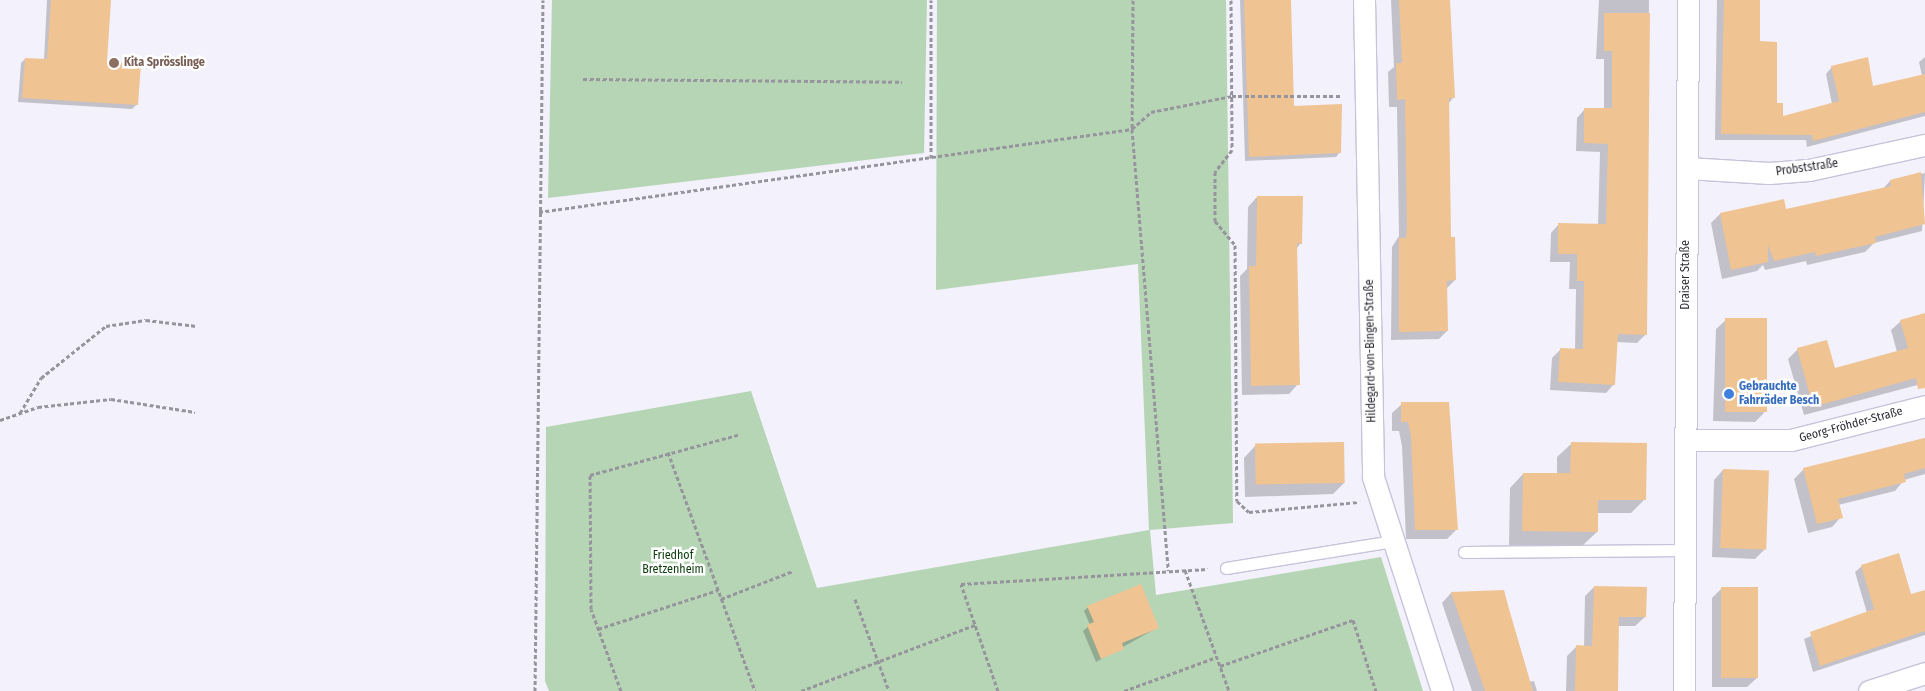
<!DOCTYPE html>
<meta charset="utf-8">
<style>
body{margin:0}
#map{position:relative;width:1925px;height:691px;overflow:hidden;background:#f3f1fb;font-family:"Fira Sans Condensed",sans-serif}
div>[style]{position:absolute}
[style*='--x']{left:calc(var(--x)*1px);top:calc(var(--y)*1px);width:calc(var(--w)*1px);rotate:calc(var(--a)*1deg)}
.green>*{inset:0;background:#b6d5b4}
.shadow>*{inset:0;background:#0003}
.building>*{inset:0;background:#efc392;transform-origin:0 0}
.path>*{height:3px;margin-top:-1.5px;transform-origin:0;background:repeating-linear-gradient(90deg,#96949d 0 4px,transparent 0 6.5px)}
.roads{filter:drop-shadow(1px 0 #c8c2da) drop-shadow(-1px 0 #c8c2da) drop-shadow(0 1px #c8c2da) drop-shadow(0 -1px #c8c2da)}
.service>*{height:11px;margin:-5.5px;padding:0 5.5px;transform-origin:5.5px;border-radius:5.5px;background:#fff}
.minor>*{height:21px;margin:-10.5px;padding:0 10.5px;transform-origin:10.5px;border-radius:10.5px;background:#fff}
.dots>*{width:14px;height:14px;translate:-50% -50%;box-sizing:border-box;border:2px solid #fff;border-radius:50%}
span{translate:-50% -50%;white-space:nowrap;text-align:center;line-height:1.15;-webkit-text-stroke:5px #fff;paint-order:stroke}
.education-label{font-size:12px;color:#785e54;font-weight:700}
.left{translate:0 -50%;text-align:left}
.street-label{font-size:12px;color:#2e2c35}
.shop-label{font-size:12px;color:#366cbe;font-weight:700}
.park-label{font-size:12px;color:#0c3c0e}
</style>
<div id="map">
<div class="green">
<i style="clip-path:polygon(552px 0,927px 0,924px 153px,548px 198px)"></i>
<i style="clip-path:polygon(937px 0,1226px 0,1233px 523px,1150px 530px,1156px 595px,1381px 557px,1423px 691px,549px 691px,545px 681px,546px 427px,751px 391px,817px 588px,1149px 530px,1138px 264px,936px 290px)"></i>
</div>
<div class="shadow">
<i style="clip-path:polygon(47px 0,110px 0,106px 64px,137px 104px,132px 109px,18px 102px,21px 63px,25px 59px,44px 60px)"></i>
<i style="clip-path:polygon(1240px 0,1290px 0,1293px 107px,1340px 152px,1336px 157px,1245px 161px)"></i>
<i style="clip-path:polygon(1391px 0,1449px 0,1453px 98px,1448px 104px,1450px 238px,1455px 280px,1446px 289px,1447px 331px,1439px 339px,1391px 340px,1392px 247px,1399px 236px,1397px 107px,1389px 107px,1388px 72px,1394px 67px)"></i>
<i style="clip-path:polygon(1599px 0,1649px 0,1646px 334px,1637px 343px,1616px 342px,1614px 384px,1606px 393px,1550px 390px,1552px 358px,1560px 350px,1575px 350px,1576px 289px,1569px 289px,1570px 262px,1550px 262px,1551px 233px,1559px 224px,1598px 225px,1600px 152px,1576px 151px,1577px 118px,1585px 109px,1604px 109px,1604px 59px,1596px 59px)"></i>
<i style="clip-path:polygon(1717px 0,1759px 0,1758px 43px,1781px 118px,1832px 104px,1826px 74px,1832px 67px,1872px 87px,1922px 76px,1919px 62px,1925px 57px,1925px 116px,1807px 147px,1806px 140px,1715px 140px)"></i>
<i style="clip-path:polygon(1925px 173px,1922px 231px,1874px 243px,1865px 252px,1807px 265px,1806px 261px,1765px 270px,1763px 265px,1757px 271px,1722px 279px,1711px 223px,1720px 214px,1783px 200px,1785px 210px,1882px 190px,1890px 181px)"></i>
<i style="clip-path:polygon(1257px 197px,1301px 243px,1296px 249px,1298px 384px,1289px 394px,1242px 395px,1240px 276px,1247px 269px,1248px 207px)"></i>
<i style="clip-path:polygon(1925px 314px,1925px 383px,1804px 415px,1788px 359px,1798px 349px,1834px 370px,1897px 352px,1891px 330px,1901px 321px)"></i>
<i style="clip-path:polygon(1726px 320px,1764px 413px,1755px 422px,1713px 421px,1716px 329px)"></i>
<i style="clip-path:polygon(1402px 404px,1456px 530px,1447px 539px,1406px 539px,1402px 446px,1399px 431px,1392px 431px,1392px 413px)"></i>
<i style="clip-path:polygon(1925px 438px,1925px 474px,1904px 480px,1895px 491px,1838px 505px,1841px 517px,1832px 527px,1808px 533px,1794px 479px,1804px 469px)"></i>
<i style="clip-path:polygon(1571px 444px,1645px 499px,1631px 513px,1597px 513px,1597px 532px,1583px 545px,1509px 545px,1510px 488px,1523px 474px,1557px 474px,1557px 457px)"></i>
<i style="clip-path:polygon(1255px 446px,1344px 483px,1333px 494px,1245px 497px,1244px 458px)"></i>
<i style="clip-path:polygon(1723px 470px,1765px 549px,1755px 559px,1712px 557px,1714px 480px)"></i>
<i style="clip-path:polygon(1862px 566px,1911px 596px,1925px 592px,1925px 635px,1813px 672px,1804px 639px,1867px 613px,1855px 572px)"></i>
<i style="clip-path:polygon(1594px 587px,1645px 617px,1635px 626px,1618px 626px,1617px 691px,1566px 691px,1567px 656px,1576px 647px,1584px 647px,1585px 596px)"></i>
<i style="clip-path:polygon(1722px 588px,1757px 678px,1747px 687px,1712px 687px,1712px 598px)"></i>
<i style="clip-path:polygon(1503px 592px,1529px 682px,1534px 681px,1537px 691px,1472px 691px,1442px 603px,1451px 593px)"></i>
<i style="clip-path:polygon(1088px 607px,1157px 628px,1096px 662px,1083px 631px,1090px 625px,1084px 611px)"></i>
</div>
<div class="building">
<i style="clip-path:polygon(51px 0,111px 0,107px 62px,141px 64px,138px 105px,22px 98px,25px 58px,47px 59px)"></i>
<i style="clip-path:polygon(1244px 0,1291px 0,1294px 106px,1342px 104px,1341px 153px,1249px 157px)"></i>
<i style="clip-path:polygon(1399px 0,1450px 0,1455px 98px,1449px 98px,1451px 237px,1455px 237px,1456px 280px,1447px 281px,1448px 331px,1399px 332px,1399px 238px,1406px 238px,1407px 227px,1405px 99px,1397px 100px,1396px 63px,1402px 63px)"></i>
<i style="clip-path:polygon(1724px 0,1760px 0,1760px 41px,1777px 42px,1777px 103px,1783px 103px,1783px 116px,1839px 101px,1831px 66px,1868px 57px,1873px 86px,1925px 74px,1925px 112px,1813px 141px,1812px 135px,1721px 134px)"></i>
<i style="clip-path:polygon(1604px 13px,1650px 13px,1647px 335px,1618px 334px,1615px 385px,1558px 382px,1560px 348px,1583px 349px,1584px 281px,1577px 281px,1577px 254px,1558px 254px,1558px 223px,1606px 224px,1608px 144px,1584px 143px,1584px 108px,1612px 108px,1612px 51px,1604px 51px)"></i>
<i style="clip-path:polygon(1921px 172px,1925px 224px,1875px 237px,1876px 243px,1816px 256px,1815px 252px,1774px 261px,1768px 245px,1768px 262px,1731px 270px,1720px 213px,1784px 199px,1786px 209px,1891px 186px,1890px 180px)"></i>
<i style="clip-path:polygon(1257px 196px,1303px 196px,1302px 244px,1297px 243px,1300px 385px,1251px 386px,1249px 266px,1256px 266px)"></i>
<i style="clip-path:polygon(1925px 313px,1925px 388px,1918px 389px,1916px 378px,1813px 407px,1797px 348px,1827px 340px,1835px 368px,1908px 348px,1900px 320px)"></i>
<i style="left:1725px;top:318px;width:42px;height:94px"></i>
<i style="clip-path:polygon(1401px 402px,1449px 402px,1458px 530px,1415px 530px,1411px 436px,1408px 422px,1401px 422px)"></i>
<i style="clip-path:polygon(1925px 438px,1925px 468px,1904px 474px,1906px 482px,1838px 499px,1843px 518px,1817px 524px,1803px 468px)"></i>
<i style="left:1344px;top:442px;width:41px;height:89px;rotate:89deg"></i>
<i style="clip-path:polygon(1571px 442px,1647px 443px,1646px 500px,1598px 500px,1598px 532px,1522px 531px,1523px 473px,1570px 473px)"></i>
<i style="left:1723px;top:469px;width:46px;height:79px;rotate:2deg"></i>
<i style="clip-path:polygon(1899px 553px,1911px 594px,1925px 590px,1925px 631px,1820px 666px,1810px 632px,1874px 609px,1861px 565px)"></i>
<i style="clip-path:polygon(1141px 584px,1159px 628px,1122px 643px,1124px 649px,1101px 659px,1087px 625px,1094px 622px,1087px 606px)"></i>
<i style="clip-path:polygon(1594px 586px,1647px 587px,1646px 617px,1619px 617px,1618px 691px,1575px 691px,1576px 645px,1592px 646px)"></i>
<i style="left:1721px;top:587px;width:37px;height:91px"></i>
<i style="clip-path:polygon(1504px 590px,1509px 609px,1533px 691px,1485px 691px,1451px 592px)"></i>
</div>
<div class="path">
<i style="--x:1133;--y:0;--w:129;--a:90.4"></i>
<i style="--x:1132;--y:129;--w:443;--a:85.3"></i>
<i style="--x:1231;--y:0;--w:150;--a:89.6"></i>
<i style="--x:1232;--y:150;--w:28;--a:128"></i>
<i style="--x:1215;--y:172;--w:49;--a:90"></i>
<i style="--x:1215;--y:221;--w:31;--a:50"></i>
<i style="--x:1235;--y:245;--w:256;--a:89.6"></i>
<i style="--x:1237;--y:501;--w:16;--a:43"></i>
<i style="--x:1249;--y:512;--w:109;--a:-5.2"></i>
<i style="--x:583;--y:79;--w:319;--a:0.5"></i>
<i style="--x:931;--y:158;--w:158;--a:-90"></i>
<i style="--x:539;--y:212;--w:599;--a:-7.97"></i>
<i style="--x:1132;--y:129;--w:25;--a:-42"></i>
<i style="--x:1151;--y:112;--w:83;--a:-11.2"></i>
<i style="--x:1232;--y:96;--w:110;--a:0"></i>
<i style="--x:20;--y:413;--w:41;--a:-59"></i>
<i style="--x:41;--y:378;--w:83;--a:-38.7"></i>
<i style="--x:106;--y:326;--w:40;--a:-8.5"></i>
<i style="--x:146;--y:320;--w:51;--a:6.7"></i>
<i style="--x:0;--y:420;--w:40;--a:-18.9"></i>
<i style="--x:38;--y:407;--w:73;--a:-6.3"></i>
<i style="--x:111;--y:399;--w:85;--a:8.8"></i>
<i style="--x:668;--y:452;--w:254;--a:70"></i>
<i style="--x:1185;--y:570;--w:129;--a:70"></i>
<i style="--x:721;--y:599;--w:77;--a:-21.3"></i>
<i style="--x:855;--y:599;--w:98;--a:69.7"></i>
<i style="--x:598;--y:629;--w:126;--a:-18"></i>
<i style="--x:1220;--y:666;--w:141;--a:-19.1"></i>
<i style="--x:1353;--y:620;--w:75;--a:72.1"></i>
<i style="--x:535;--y:691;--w:691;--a:-89.34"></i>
<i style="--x:621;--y:691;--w:87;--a:-110.1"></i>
<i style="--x:591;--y:609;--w:134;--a:-90.4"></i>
<i style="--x:590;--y:475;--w:156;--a:-15.2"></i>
<i style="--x:801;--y:691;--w:186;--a:-20.8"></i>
<i style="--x:998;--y:691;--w:113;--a:-109.1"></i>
<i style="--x:961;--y:584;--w:247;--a:-3.5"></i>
<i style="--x:1124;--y:691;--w:99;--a:-20.1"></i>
</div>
<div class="roads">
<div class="service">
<i style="--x:1464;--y:552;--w:221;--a:-0.5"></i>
<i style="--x:1226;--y:568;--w:169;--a:-9.2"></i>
</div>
<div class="minor">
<i style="--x:1364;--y:0;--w:477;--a:88.9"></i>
<i style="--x:1373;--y:477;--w:225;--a:72.1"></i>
<i style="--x:1687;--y:168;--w:82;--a:3.5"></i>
<i style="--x:1769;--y:173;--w:40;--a:-4.3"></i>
<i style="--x:1809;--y:170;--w:119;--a:-12.2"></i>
<i style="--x:1686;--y:440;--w:105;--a:0"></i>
<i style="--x:1791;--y:440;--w:138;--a:-14.2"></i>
<i style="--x:1684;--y:691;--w:691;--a:-89.67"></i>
<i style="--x:1869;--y:691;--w:59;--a:-17.8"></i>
</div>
</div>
<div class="dots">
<i style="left:114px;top:63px;background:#8d6e63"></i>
<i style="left:1729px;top:394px;background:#3f7fe0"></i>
</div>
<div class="education-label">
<span class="left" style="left:124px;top:63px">Kita Sprösslinge</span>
</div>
<div class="street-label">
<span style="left:1807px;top:168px;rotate:-8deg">Probststraße</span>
<span style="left:1686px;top:275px;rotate:-90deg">Draiser Straße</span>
<span style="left:1371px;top:351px;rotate:-91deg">Hildegard-von-Bingen-Straße</span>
<span style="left:1851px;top:425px;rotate:-15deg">Georg-Fröhder-Straße</span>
</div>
<div class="shop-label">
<span class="left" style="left:1739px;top:394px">Gebrauchte<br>Fahrräder Besch</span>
</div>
<div class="park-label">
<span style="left:673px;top:563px">Friedhof<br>Bretzenheim</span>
</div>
</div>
